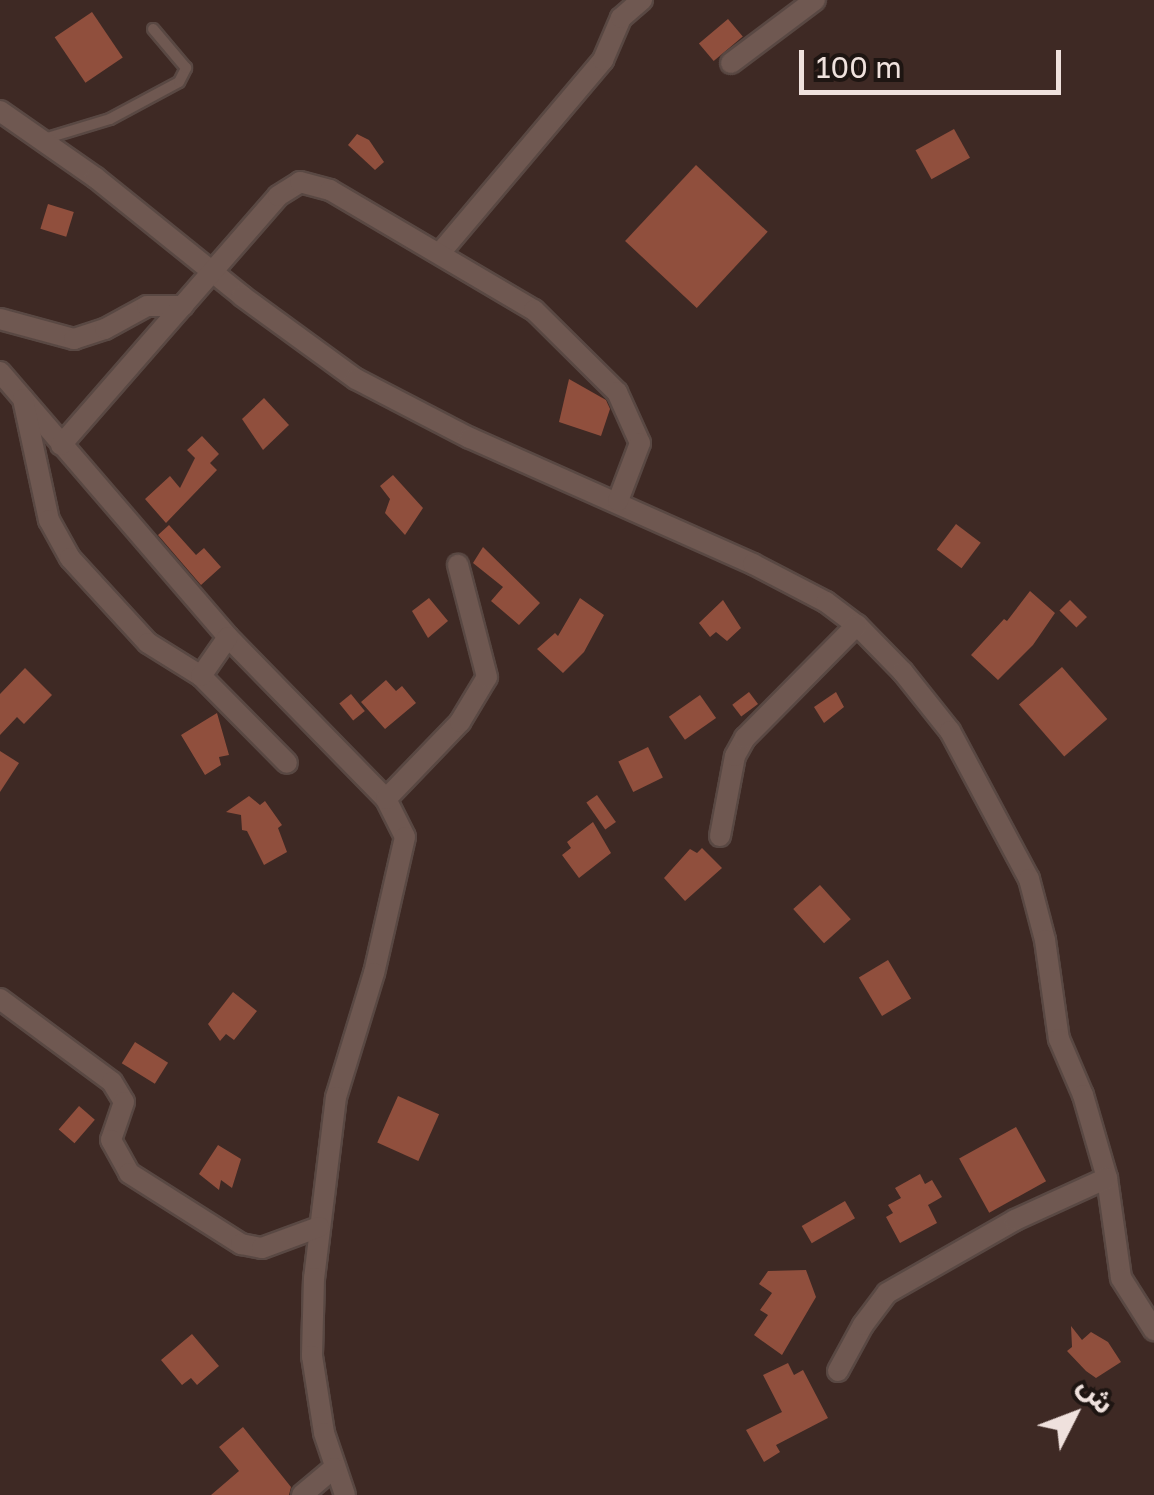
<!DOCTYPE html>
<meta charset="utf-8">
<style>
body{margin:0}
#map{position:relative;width:1154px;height:1495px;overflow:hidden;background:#3e2924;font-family:"Golos Text","Noto Sans Arabic",sans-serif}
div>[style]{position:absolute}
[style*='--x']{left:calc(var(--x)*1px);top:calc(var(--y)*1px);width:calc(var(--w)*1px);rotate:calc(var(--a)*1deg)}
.building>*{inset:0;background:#904f3d;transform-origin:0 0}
.roads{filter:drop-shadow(2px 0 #594843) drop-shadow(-2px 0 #594843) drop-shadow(0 2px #594843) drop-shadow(0 -2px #594843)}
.lane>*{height:10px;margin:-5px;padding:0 5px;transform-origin:5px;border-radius:5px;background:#6f5851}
.street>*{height:20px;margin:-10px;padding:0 10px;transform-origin:10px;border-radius:10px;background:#6f5851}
span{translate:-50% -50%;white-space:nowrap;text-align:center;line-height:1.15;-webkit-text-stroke:8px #1e1512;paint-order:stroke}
.north{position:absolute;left:1024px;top:1365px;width:100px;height:100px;-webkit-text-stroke:8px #1e1512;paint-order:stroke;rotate:48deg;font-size:28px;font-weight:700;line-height:40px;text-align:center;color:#efe1dd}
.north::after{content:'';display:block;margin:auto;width:35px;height:45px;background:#efe1dd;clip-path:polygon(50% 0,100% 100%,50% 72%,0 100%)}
.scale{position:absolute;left:799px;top:50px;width:262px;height:45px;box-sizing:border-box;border:5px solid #efe1dd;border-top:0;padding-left:12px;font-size:30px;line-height:35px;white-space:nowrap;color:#efe1dd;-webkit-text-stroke:8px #1e1512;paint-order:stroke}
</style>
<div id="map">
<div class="building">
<i style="left:92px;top:12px;width:55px;height:45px;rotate:56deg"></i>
<i style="left:728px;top:19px;width:23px;height:38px;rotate:50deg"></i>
<i style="left:954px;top:129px;width:33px;height:44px;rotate:61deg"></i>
<i style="clip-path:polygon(357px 134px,369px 140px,384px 162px,375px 170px,348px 145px)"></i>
<i style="left:696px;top:165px;width:98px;height:104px;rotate:43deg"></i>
<i style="left:48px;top:204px;width:27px;height:26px;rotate:17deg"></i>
<i style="clip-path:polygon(569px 379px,606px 400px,610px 409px,601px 436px,559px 422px)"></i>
<i style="clip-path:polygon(264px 398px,289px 425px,263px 450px,242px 419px)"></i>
<i style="clip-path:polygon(202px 436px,219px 454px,210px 463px,217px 470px,166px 523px,145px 499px,170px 476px,180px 488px,195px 458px,187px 450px)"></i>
<i style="clip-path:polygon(393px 475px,423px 508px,405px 535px,385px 513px,390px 499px,380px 486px)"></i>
<i style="left:956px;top:524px;width:31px;height:32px;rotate:37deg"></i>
<i style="clip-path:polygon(169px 525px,196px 555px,204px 548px,221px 567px,201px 585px,158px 535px)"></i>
<i style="clip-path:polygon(483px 547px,540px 603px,519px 625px,491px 601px,503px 587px,473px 563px)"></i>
<i style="clip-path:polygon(1030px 591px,1055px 613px,1033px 645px,998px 680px,971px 655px,1004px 619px,1007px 621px)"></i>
<i style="clip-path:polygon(429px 598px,448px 621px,428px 638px,412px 611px)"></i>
<i style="clip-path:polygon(580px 598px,604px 615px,584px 652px,563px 673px,537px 649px,555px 633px,558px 636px)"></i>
<i style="clip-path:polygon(723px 600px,741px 628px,727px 641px,716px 632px,710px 637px,699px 623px)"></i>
<i style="left:1070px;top:600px;width:24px;height:15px;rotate:45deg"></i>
<i style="left:1062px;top:667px;width:69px;height:57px;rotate:49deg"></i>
<i style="clip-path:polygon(25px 668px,52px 695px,24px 724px,17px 717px,0 735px,0 694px)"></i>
<i style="clip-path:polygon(386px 680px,396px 691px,402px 686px,416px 703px,385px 729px,361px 702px)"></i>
<i style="left:749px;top:692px;width:15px;height:21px;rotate:53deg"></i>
<i style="clip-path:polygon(836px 692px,844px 707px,824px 723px,814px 707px)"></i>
<i style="left:351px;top:694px;width:22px;height:15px;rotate:51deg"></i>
<i style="left:700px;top:695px;width:28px;height:38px;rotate:55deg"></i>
<i style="clip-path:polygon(217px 713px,229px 755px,219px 757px,221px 765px,205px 775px,181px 735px)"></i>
<i style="left:648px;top:747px;width:34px;height:33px;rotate:64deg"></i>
<i style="clip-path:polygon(0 751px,19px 763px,0 792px)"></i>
<i style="left:597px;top:795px;width:33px;height:13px;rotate:55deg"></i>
<i style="clip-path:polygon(249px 796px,260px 805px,265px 801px,282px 825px,278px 828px,287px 852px,264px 865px,247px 831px,242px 830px,241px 815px,226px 812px)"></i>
<i style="clip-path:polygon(593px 822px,611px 853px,579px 878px,562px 855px,571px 848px,567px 842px)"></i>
<i style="clip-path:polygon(702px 848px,722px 868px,685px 901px,664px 878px,690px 849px,697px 853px)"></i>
<i style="left:820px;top:885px;width:46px;height:36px;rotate:48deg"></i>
<i style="left:888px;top:960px;width:45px;height:34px;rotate:59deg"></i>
<i style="clip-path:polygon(233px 992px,257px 1011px,234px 1040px,226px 1034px,220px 1041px,208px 1024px)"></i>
<i style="left:135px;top:1042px;width:39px;height:25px;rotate:32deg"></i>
<i style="left:398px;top:1096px;width:45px;height:51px;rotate:24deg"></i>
<i style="left:79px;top:1106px;width:21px;height:31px;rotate:41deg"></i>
<i style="left:1016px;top:1127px;width:62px;height:65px;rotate:61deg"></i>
<i style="clip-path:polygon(218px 1145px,241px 1159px,232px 1188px,221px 1180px,219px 1190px,199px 1174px)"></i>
<i style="clip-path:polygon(920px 1174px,925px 1184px,932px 1180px,942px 1197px,928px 1205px,937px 1223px,900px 1243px,886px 1217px,893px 1213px,888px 1205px,901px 1198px,895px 1188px)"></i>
<i style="left:845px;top:1201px;width:20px;height:50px;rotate:60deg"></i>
<i style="clip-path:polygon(806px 1270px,816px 1297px,782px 1355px,754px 1335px,768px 1315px,760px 1310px,772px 1293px,759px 1284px,768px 1271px)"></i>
<i style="clip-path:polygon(1071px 1326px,1082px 1340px,1091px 1332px,1108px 1342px,1121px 1362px,1096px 1378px,1086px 1371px,1067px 1351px,1072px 1347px)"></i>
<i style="clip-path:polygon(192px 1334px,219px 1366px,197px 1385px,191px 1378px,182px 1385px,161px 1360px)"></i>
<i style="clip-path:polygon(788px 1363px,794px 1375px,803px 1370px,828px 1418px,776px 1445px,780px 1452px,764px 1462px,746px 1430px,782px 1412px,763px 1375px)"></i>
<i style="clip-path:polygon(243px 1427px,291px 1487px,289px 1495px,211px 1495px,239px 1471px,219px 1447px)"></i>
</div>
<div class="roads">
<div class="lane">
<i style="--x:44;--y:139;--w:69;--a:-16.9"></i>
<i style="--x:110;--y:119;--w:78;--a:-28.2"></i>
<i style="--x:179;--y:82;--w:16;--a:-63"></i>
<i style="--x:186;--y:68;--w:51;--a:-130.2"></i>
</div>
<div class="street">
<i style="--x:731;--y:63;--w:105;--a:-36.9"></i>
<i style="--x:0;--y:111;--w:117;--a:34.9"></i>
<i style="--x:96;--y:178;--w:188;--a:38.9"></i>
<i style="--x:242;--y:296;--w:141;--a:36.1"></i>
<i style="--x:356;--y:379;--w:128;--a:27.4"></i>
<i style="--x:470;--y:438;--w:310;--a:24"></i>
<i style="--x:753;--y:564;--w:82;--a:27.5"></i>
<i style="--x:826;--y:602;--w:39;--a:37"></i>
<i style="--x:857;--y:625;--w:66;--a:45.6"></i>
<i style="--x:903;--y:672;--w:75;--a:51.5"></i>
<i style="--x:950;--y:731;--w:168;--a:61.9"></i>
<i style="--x:1029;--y:879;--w:63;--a:75.3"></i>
<i style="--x:1045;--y:940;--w:100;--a:82"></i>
<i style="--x:1059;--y:1039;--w:61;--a:66.8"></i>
<i style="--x:1083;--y:1095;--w:86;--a:73.9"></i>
<i style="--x:1107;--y:1178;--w:101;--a:82"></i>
<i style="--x:1121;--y:1278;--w:62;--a:57.6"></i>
<i style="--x:440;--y:253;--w:253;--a:-49.8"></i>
<i style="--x:603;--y:60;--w:46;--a:-66.8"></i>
<i style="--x:621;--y:18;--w:28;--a:-41"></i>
<i style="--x:0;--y:319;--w:77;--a:15.1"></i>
<i style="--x:74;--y:339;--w:33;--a:-18"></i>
<i style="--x:105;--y:329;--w:48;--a:-28.7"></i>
<i style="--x:147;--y:306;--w:36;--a:0"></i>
<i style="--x:0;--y:372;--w:350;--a:49.3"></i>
<i style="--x:228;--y:637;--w:226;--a:45.7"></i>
<i style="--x:386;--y:799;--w:42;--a:63.4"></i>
<i style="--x:405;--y:837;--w:139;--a:102.8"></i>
<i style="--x:374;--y:973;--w:130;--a:107"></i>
<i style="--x:336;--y:1097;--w:182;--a:96.9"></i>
<i style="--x:314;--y:1278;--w:78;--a:91.5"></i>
<i style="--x:312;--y:1356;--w:78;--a:81.1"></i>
<i style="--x:324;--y:1433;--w:65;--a:71.3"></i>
<i style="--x:23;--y:399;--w:124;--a:77.9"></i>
<i style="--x:49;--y:520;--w:43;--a:61.1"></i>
<i style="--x:70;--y:558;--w:115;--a:47.5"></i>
<i style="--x:148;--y:643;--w:62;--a:31.9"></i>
<i style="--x:201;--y:676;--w:122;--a:45.3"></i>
<i style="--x:61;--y:445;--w:330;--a:-48.9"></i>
<i style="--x:278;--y:196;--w:26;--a:-32"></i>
<i style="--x:300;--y:182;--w:31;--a:15"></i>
<i style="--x:330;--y:190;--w:237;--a:30.5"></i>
<i style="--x:534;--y:310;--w:117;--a:44.7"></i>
<i style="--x:617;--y:392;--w:56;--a:65.7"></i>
<i style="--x:640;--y:443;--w:62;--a:110.8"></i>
<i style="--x:201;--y:676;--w:47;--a:-55.3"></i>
<i style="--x:386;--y:799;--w:107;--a:-46.1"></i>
<i style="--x:460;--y:722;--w:52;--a:-59"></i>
<i style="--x:487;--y:677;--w:116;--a:-104.5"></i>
<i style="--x:720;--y:836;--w:81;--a:-79.4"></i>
<i style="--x:735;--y:756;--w:21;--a:-61"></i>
<i style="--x:745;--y:738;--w:159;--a:-45.3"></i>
<i style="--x:0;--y:999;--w:139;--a:36.5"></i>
<i style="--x:112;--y:1082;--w:23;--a:59"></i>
<i style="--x:124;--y:1102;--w:40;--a:108.9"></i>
<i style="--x:111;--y:1140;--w:38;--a:61"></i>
<i style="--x:129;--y:1173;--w:133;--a:32.4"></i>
<i style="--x:241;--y:1244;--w:21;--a:11"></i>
<i style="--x:262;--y:1248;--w:61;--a:-20.2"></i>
<i style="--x:838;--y:1371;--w:52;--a:-61.5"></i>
<i style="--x:863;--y:1325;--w:40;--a:-53"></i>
<i style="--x:887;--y:1293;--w:147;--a:-29.7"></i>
<i style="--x:1015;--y:1220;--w:101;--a:-24.5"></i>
<i style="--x:302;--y:1495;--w:42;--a:-40.2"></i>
</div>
</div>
<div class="north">ش</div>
<div class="scale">100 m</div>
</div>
